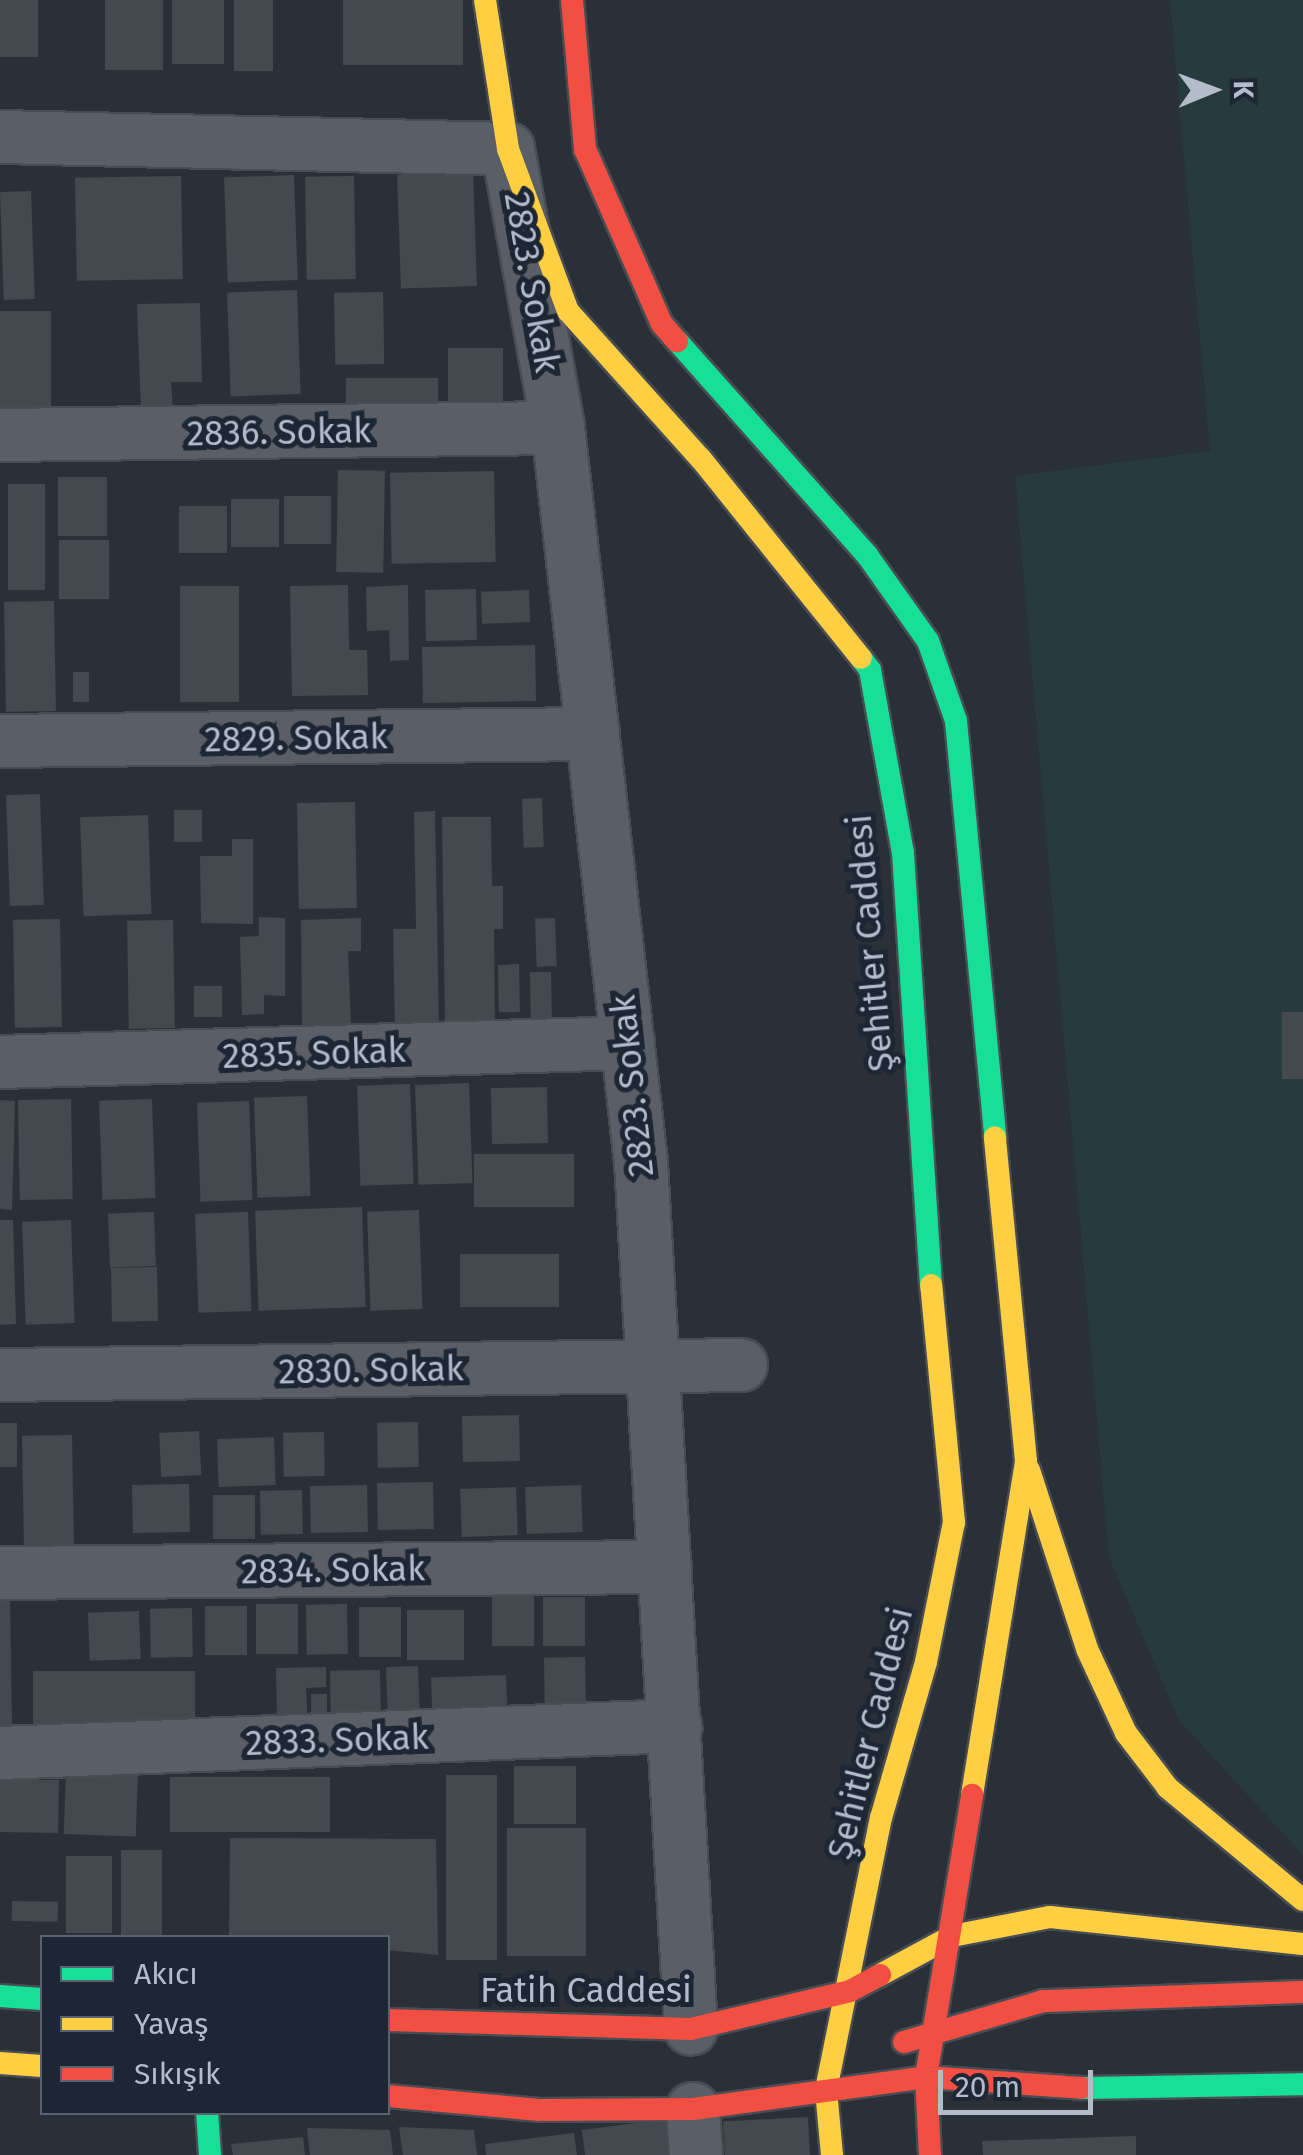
<!DOCTYPE html>
<meta charset="utf-8">
<style>
body{margin:0}
#map{position:relative;width:1303px;height:2155px;overflow:hidden;background:#2a3038;font-family:"Fira Sans",sans-serif}
div>[style]{position:absolute}
[style*='--x']{left:calc(var(--x)*1px);top:calc(var(--y)*1px);width:calc(var(--w)*1px);rotate:calc(var(--a)*1deg)}
.green>*{inset:0;background:#273a3e}
.building>*{inset:0;background:#444950;transform-origin:0 0}
.roads{filter:drop-shadow(2px 0 #484c53) drop-shadow(-2px 0 #484c53) drop-shadow(0 2px #484c53) drop-shadow(0 -2px #484c53)}
.street>*{height:52px;margin:-26px;padding:0 26px;transform-origin:26px;border-radius:26px;background:#5a5e66}
.fast>*{height:22px;margin:-11px;padding:0 11px;transform-origin:11px;border-radius:11px;background:#16e098}
.slow>*{height:22px;margin:-11px;padding:0 11px;transform-origin:11px;border-radius:11px;background:#ffcf43}
.jam>*{height:22px;margin:-11px;padding:0 11px;transform-origin:11px;border-radius:11px;background:#f24e42}
span{translate:-50% -50%;white-space:nowrap;text-align:center;line-height:1.15;-webkit-text-stroke:10px #1d2633;paint-order:stroke}
.street-label{font-size:35px;color:#b4bcc9}
.legend{position:absolute;left:40px;top:1935px;width:350px;height:180px;box-sizing:border-box;background:#1d2633;border:2px solid #59626f;margin:0;padding:12px 18px;list-style:none;font-size:30px;color:#b4bcc9}
.legend li{display:flex;align-items:center;gap:20px;height:50px}
.legend b{width:50px;border:2px solid #59626f}
.north{position:absolute;left:1163px;top:40px;width:100px;height:100px;-webkit-text-stroke:8px #1d2633;paint-order:stroke;rotate:89deg;font-size:28px;font-weight:700;line-height:40px;text-align:center;color:#b4bcc9}
.north::after{content:'';display:block;margin:auto;width:35px;height:45px;background:#b4bcc9;clip-path:polygon(50% 0,100% 100%,50% 72%,0 100%)}
.scale{position:absolute;left:938px;top:2070px;width:155px;height:45px;box-sizing:border-box;border:5px solid #b4bcc9;border-top:0;padding-left:12px;font-size:30px;line-height:35px;white-space:nowrap;color:#b4bcc9;-webkit-text-stroke:8px #1d2633;paint-order:stroke}
</style>
<div id="map">
<div class="green">
<i style="clip-path:polygon(1170px 0,1303px 0,1303px 1855px,1179px 1720px,1109px 1557px,1015px 476px,1210px 451px)"></i>
</div>
<div class="building">
<i style="left:0;top:0;width:38px;height:57px"></i>
<i style="left:105px;top:0;width:58px;height:70px"></i>
<i style="left:172px;top:0;width:52px;height:64px"></i>
<i style="left:234px;top:0;width:39px;height:71px"></i>
<i style="left:343px;top:0;width:120px;height:65px"></i>
<i style="left:473px;top:172px;width:114px;height:76px;rotate:88deg"></i>
<i style="left:294px;top:175px;width:105px;height:70px;rotate:88deg"></i>
<i style="left:181px;top:176px;width:103px;height:106px;rotate:89deg"></i>
<i style="left:354px;top:176px;width:103px;height:49px;rotate:89deg"></i>
<i style="left:31px;top:191px;width:108px;height:31px;rotate:88deg"></i>
<i style="left:297px;top:290px;width:104px;height:70px;rotate:88deg"></i>
<i style="left:383px;top:292px;width:72px;height:49px;rotate:89deg"></i>
<i style="clip-path:polygon(200px 303px,202px 382px,171px 382px,173px 409px,141px 411px,137px 304px)"></i>
<i style="left:0;top:311px;width:51px;height:104px"></i>
<i style="left:503px;top:348px;width:57px;height:55px;rotate:90deg"></i>
<i style="left:438px;top:378px;width:27px;height:92px;rotate:90deg"></i>
<i style="left:338px;top:470px;width:47px;height:102px;rotate:1deg"></i>
<i style="left:494px;top:471px;width:91px;height:104px;rotate:89deg"></i>
<i style="left:58px;top:477px;width:49px;height:59px"></i>
<i style="left:8px;top:484px;width:37px;height:106px"></i>
<i style="left:284px;top:496px;width:47px;height:48px"></i>
<i style="left:231px;top:499px;width:48px;height:48px"></i>
<i style="left:179px;top:506px;width:48px;height:47px"></i>
<i style="left:59px;top:540px;width:50px;height:59px"></i>
<i style="clip-path:polygon(348px 585px,349px 650px,367px 650px,368px 695px,292px 696px,290px 586px)"></i>
<i style="clip-path:polygon(408px 585px,409px 660px,390px 661px,389px 630px,367px 631px,366px 587px)"></i>
<i style="left:180px;top:586px;width:59px;height:116px"></i>
<i style="left:476px;top:589px;width:51px;height:51px;rotate:89deg"></i>
<i style="left:529px;top:590px;width:32px;height:48px;rotate:88deg"></i>
<i style="left:54px;top:601px;width:110px;height:50px;rotate:89deg"></i>
<i style="left:535px;top:645px;width:56px;height:113px;rotate:89deg"></i>
<i style="left:73px;top:672px;width:16px;height:30px"></i>
<i style="left:40px;top:794px;width:111px;height:34px;rotate:88deg"></i>
<i style="left:542px;top:798px;width:49px;height:20px;rotate:88deg"></i>
<i style="left:355px;top:802px;width:106px;height:58px;rotate:89deg"></i>
<i style="left:202px;top:810px;width:32px;height:28px;rotate:90deg"></i>
<i style="clip-path:polygon(435px 811px,439px 1031px,395px 1032px,393px 929px,416px 929px,414px 812px)"></i>
<i style="left:148px;top:815px;width:99px;height:68px;rotate:88deg"></i>
<i style="clip-path:polygon(442px 817px,491px 817px,492px 886px,503px 886px,503px 929px,494px 929px,495px 1026px,445px 1026px)"></i>
<i style="clip-path:polygon(232px 839px,253px 839px,253px 924px,201px 923px,200px 856px,232px 856px)"></i>
<i style="clip-path:polygon(259px 917px,285px 918px,285px 996px,264px 995px,264px 1014px,242px 1015px,240px 937px,259px 936px)"></i>
<i style="clip-path:polygon(361px 918px,361px 951px,348px 951px,351px 1025px,302px 1026px,301px 920px)"></i>
<i style="left:555px;top:918px;width:48px;height:20px;rotate:88deg"></i>
<i style="left:60px;top:919px;width:108px;height:47px;rotate:89deg"></i>
<i style="left:173px;top:920px;width:108px;height:46px;rotate:89deg"></i>
<i style="left:519px;top:964px;width:48px;height:21px;rotate:89deg"></i>
<i style="left:551px;top:972px;width:48px;height:21px;rotate:89deg"></i>
<i style="left:194px;top:986px;width:28px;height:31px"></i>
<i style="left:1303px;top:1012px;width:67px;height:21px;rotate:90deg"></i>
<i style="left:469px;top:1083px;width:100px;height:54px;rotate:88deg"></i>
<i style="left:410px;top:1084px;width:100px;height:53px;rotate:88deg"></i>
<i style="left:547px;top:1087px;width:56px;height:56px;rotate:89deg"></i>
<i style="left:307px;top:1096px;width:100px;height:53px;rotate:88deg"></i>
<i style="left:71px;top:1099px;width:100px;height:53px;rotate:89deg"></i>
<i style="left:152px;top:1099px;width:99px;height:53px;rotate:88deg"></i>
<i style="clip-path:polygon(0 1100px,15px 1101px,12px 1210px,0 1209px)"></i>
<i style="left:249px;top:1101px;width:99px;height:52px;rotate:88deg"></i>
<i style="left:574px;top:1154px;width:53px;height:100px;rotate:90deg"></i>
<i style="left:362px;top:1207px;width:100px;height:107px;rotate:88deg"></i>
<i style="left:419px;top:1210px;width:99px;height:52px;rotate:88deg"></i>
<i style="left:154px;top:1212px;width:54px;height:46px;rotate:88deg"></i>
<i style="left:248px;top:1212px;width:99px;height:53px;rotate:88deg"></i>
<i style="clip-path:polygon(0 1220px,13px 1220px,16px 1324px,0 1325px)"></i>
<i style="left:71px;top:1220px;width:103px;height:49px;rotate:88deg"></i>
<i style="left:559px;top:1254px;width:53px;height:99px;rotate:90deg"></i>
<i style="left:157px;top:1267px;width:54px;height:46px;rotate:89deg"></i>
<i style="left:519px;top:1415px;width:46px;height:57px;rotate:89deg"></i>
<i style="left:418px;top:1422px;width:45px;height:41px;rotate:89deg"></i>
<i style="left:0;top:1423px;width:17px;height:44px"></i>
<i style="left:199px;top:1431px;width:44px;height:40px;rotate:87deg"></i>
<i style="left:324px;top:1432px;width:44px;height:41px;rotate:89deg"></i>
<i style="left:72px;top:1435px;width:113px;height:50px;rotate:89deg"></i>
<i style="left:274px;top:1437px;width:48px;height:57px;rotate:88deg"></i>
<i style="left:433px;top:1482px;width:47px;height:56px;rotate:89deg"></i>
<i style="left:189px;top:1484px;width:48px;height:57px;rotate:89deg"></i>
<i style="left:367px;top:1485px;width:47px;height:57px;rotate:89deg"></i>
<i style="left:581px;top:1485px;width:47px;height:56px;rotate:88deg"></i>
<i style="left:516px;top:1487px;width:48px;height:56px;rotate:88deg"></i>
<i style="left:302px;top:1490px;width:44px;height:42px;rotate:89deg"></i>
<i style="left:255px;top:1495px;width:44px;height:42px;rotate:90deg"></i>
<i style="clip-path:polygon(0 1595px,10px 1595px,12px 1725px,0 1725px)"></i>
<i style="left:534px;top:1596px;width:50px;height:42px;rotate:90deg"></i>
<i style="left:543px;top:1597px;width:42px;height:49px"></i>
<i style="left:256px;top:1604px;width:42px;height:50px"></i>
<i style="left:347px;top:1604px;width:50px;height:41px;rotate:89deg"></i>
<i style="left:247px;top:1606px;width:49px;height:42px;rotate:90deg"></i>
<i style="left:359px;top:1607px;width:42px;height:50px"></i>
<i style="left:192px;top:1608px;width:49px;height:42px;rotate:89deg"></i>
<i style="left:464px;top:1610px;width:50px;height:57px;rotate:90deg"></i>
<i style="left:139px;top:1611px;width:48px;height:51px;rotate:88deg"></i>
<i style="left:585px;top:1657px;width:49px;height:41px;rotate:89deg"></i>
<i style="left:418px;top:1666px;width:52px;height:32px;rotate:88deg"></i>
<i style="clip-path:polygon(326px 1667px,326px 1687px,306px 1688px,308px 1722px,277px 1723px,276px 1668px)"></i>
<i style="left:380px;top:1670px;width:55px;height:50px;rotate:89deg"></i>
<i style="left:33px;top:1671px;width:162px;height:61px"></i>
<i style="left:506px;top:1675px;width:37px;height:75px;rotate:88deg"></i>
<i style="left:311px;top:1694px;width:16px;height:25px"></i>
<i style="left:514px;top:1766px;width:62px;height:58px"></i>
<i style="left:66px;top:1772px;width:72px;height:62px;rotate:2deg"></i>
<i style="left:446px;top:1775px;width:51px;height:185px"></i>
<i style="left:170px;top:1777px;width:160px;height:55px"></i>
<i style="left:0;top:1779px;width:59px;height:53px;rotate:1deg"></i>
<i style="left:507px;top:1828px;width:79px;height:128px"></i>
<i style="clip-path:polygon(230px 1838px,436px 1839px,438px 1955px,388px 1950px,388px 1938px,229px 1937px)"></i>
<i style="left:121px;top:1850px;width:41px;height:88px"></i>
<i style="left:66px;top:1856px;width:46px;height:77px"></i>
<i style="left:12px;top:1901px;width:46px;height:20px;rotate:1deg"></i>
<i style="left:808px;top:2117px;width:38px;height:85px;rotate:87deg"></i>
<i style="clip-path:polygon(666px 2119px,671px 2155px,585px 2155px,582px 2130px)"></i>
<i style="clip-path:polygon(399px 2127px,474px 2130px,477px 2155px,403px 2155px)"></i>
<i style="clip-path:polygon(307px 2128px,390px 2130px,393px 2155px,310px 2155px)"></i>
<i style="clip-path:polygon(574px 2133px,577px 2155px,486px 2155px,485px 2144px)"></i>
<i style="clip-path:polygon(1136px 2136px,1136px 2155px,983px 2155px,982px 2141px)"></i>
<i style="clip-path:polygon(303px 2137px,305px 2155px,233px 2155px,231px 2144px)"></i>
</div>
<div class="roads">
<div class="street">
<i style="--x:0;--y:137;--w:508;--a:1.35"></i>
<i style="--x:508;--y:149;--w:283;--a:79.8"></i>
<i style="--x:558;--y:428;--w:739;--a:83.55"></i>
<i style="--x:641;--y:1162;--w:868;--a:86.7"></i>
<i style="--x:0;--y:435;--w:558;--a:-0.72"></i>
<i style="--x:0;--y:741;--w:593;--a:-0.68"></i>
<i style="--x:0;--y:1062;--w:628;--a:-1.73"></i>
<i style="--x:0;--y:1375;--w:741;--a:-0.77"></i>
<i style="--x:0;--y:1573;--w:665;--a:-0.52"></i>
<i style="--x:0;--y:1753;--w:676;--a:-2.29"></i>
<i style="--x:693;--y:2109;--w:46;--a:86.3"></i>
</div>
<div class="fast">
<i style="--x:677;--y:341;--w:286;--a:48.4"></i>
<i style="--x:867;--y:555;--w:105;--a:54.7"></i>
<i style="--x:928;--y:641;--w:85;--a:70.7"></i>
<i style="--x:956;--y:721;--w:418;--a:84.6"></i>
<i style="--x:861;--y:658;--w:15;--a:53"></i>
<i style="--x:870;--y:670;--w:186;--a:79.8"></i>
<i style="--x:903;--y:853;--w:433;--a:86.3"></i>
<i style="--x:0;--y:1996;--w:42;--a:4.1"></i>
<i style="--x:1082;--y:2088;--w:221;--a:-1"></i>
<i style="--x:207;--y:2112;--w:43;--a:86"></i>
</div>
<div class="slow">
<i style="--x:485;--y:0;--w:151;--a:81.2"></i>
<i style="--x:508;--y:149;--w:173;--a:69.7"></i>
<i style="--x:568;--y:311;--w:199;--a:48.1"></i>
<i style="--x:701;--y:459;--w:255;--a:51.2"></i>
<i style="--x:1029;--y:1470;--w:188;--a:72"></i>
<i style="--x:1087;--y:1649;--w:93;--a:65.1"></i>
<i style="--x:1126;--y:1733;--w:69;--a:52.6"></i>
<i style="--x:1168;--y:1788;--w:175;--a:39.7"></i>
<i style="--x:972;--y:1795;--w:338;--a:-80.8"></i>
<i style="--x:1026;--y:1461;--w:325;--a:-95.5"></i>
<i style="--x:880;--y:1975;--w:82;--a:-28.4"></i>
<i style="--x:952;--y:1936;--w:100;--a:-11"></i>
<i style="--x:1050;--y:1917;--w:254;--a:6.1"></i>
<i style="--x:0;--y:2063;--w:42;--a:4.1"></i>
<i style="--x:832;--y:2155;--w:65;--a:-95.3"></i>
<i style="--x:826;--y:2090;--w:278;--a:-78.6"></i>
<i style="--x:881;--y:1818;--w:162;--a:-73.9"></i>
<i style="--x:926;--y:1662;--w:143;--a:-78.7"></i>
<i style="--x:954;--y:1522;--w:238;--a:-95.5"></i>
</div>
<div class="jam">
<i style="--x:572;--y:0;--w:150;--a:85"></i>
<i style="--x:585;--y:149;--w:191;--a:66.3"></i>
<i style="--x:662;--y:324;--w:23;--a:49"></i>
<i style="--x:388;--y:2020;--w:303;--a:1.7"></i>
<i style="--x:691;--y:2029;--w:163;--a:-13.4"></i>
<i style="--x:850;--y:1991;--w:34;--a:-28"></i>
<i style="--x:904;--y:2042;--w:145;--a:-16.4"></i>
<i style="--x:1043;--y:2001;--w:260;--a:-2"></i>
<i style="--x:388;--y:2096;--w:152;--a:5.3"></i>
<i style="--x:539;--y:2110;--w:154;--a:-0.4"></i>
<i style="--x:693;--y:2109;--w:235;--a:-7.8"></i>
<i style="--x:926;--y:2077;--w:156;--a:4"></i>
<i style="--x:930;--y:2155;--w:78;--a:-92.9"></i>
<i style="--x:926;--y:2077;--w:286;--a:-80.7"></i>
</div>
</div>
<div class="street-label">
<span style="left:532px;top:282px;rotate:80deg">2823. Sokak</span>
<span style="left:279px;top:432px;rotate:-1deg">2836. Sokak</span>
<span style="left:296px;top:738px;rotate:-1deg">2829. Sokak</span>
<span style="left:870px;top:943px;rotate:-95deg">Şehitler Caddesi</span>
<span style="left:314px;top:1053px;rotate:-2deg">2835. Sokak</span>
<span style="left:632px;top:1086px;rotate:-96deg">2823. Sokak</span>
<span style="left:371px;top:1370px;rotate:-1deg">2830. Sokak</span>
<span style="left:333px;top:1570px;rotate:-1deg">2834. Sokak</span>
<span style="left:870px;top:1733px;rotate:-76deg">Şehitler Caddesi</span>
<span style="left:337px;top:1740px;rotate:-2deg">2833. Sokak</span>
<span style="left:586px;top:1990px">Fatih Caddesi</span>
</div>
<ul class="legend">
<li><b style="height:12px;background:#16e098"></b>Akıcı</li>
<li><b style="height:12px;background:#ffcf43"></b>Yavaş</li>
<li><b style="height:12px;background:#f24e42"></b>Sıkışık</li>
</ul>
<div class="north">K</div>
<div class="scale">20 m</div>
</div>
